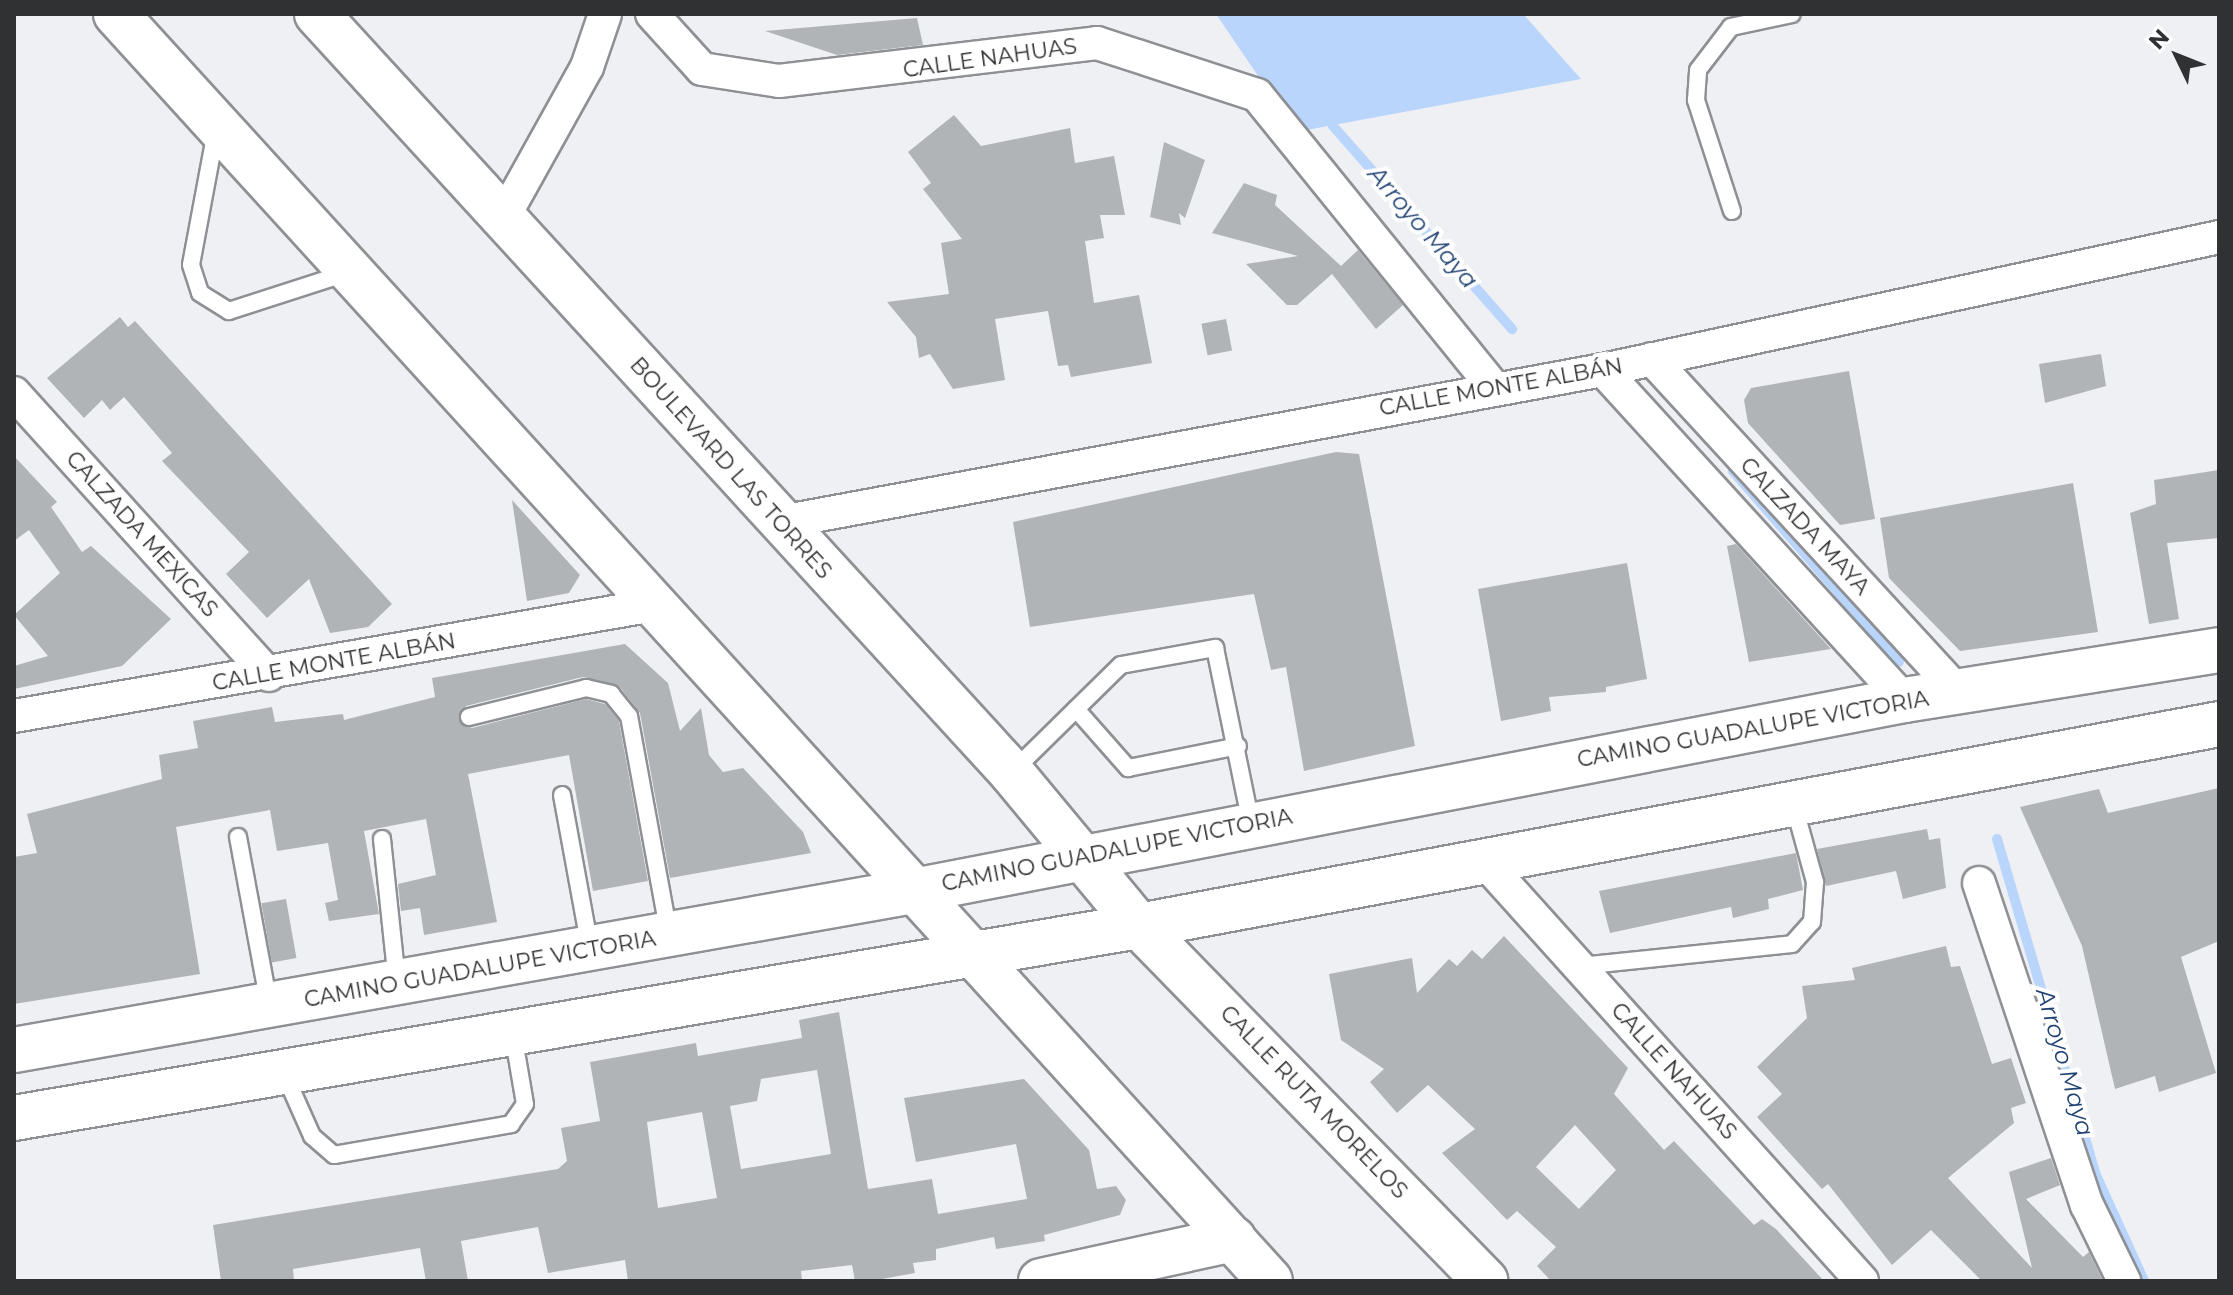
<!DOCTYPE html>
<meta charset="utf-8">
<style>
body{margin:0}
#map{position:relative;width:2233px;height:1295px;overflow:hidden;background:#eef0f4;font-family:Montserrat,sans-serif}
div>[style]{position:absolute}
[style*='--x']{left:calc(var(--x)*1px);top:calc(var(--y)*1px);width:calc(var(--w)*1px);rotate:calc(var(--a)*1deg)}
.water>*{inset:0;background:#bad5fc}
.stream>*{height:10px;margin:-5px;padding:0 5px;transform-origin:5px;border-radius:5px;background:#bad5fc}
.building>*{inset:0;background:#b1b4b7;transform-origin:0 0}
.roads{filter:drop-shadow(2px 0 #8e9094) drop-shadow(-2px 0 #8e9094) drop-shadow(0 2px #8e9094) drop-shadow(0 -2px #8e9094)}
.lane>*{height:16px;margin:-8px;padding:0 8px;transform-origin:8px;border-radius:8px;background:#fff}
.street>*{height:32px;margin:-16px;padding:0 16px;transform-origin:16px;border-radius:16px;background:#fff}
.secondary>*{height:44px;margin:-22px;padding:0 22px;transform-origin:22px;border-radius:22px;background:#fff}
.primary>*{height:44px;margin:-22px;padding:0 22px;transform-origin:22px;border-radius:22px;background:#fff}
span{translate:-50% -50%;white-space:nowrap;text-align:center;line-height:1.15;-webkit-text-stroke:8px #fff;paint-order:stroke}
.street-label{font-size:22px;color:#303132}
.water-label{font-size:24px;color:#1f4272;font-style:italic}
.frame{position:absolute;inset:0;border:16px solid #303132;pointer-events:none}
.north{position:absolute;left:2137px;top:16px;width:80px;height:80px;-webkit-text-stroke:6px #fff;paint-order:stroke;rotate:313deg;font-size:22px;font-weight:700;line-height:32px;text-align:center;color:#303132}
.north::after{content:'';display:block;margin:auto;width:28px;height:36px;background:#303132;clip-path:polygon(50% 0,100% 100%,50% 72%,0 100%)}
</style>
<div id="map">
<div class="water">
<i style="clip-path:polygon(1216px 14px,1523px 14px,1581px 79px,1296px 132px)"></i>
</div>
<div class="stream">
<i style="--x:1333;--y:126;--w:271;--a:48.6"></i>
<i style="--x:1733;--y:471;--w:253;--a:49"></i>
<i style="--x:1997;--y:839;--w:350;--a:73.6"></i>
<i style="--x:2096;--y:1175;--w:116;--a:65.6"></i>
</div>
<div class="building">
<i style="clip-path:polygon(917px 18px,923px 45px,837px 55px,765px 31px)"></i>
<i style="clip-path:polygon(954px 115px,981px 146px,1070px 128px,1075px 163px,1114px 156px,1125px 215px,1100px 215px,1104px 238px,1085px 241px,1094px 303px,1139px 295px,1152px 363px,1071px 377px,1068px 365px,1058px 366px,1048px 311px,995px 319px,1005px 380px,953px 389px,930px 354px,919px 358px,916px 337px,887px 302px,949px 294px,941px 243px,962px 239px,923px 189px,931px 183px,908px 152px)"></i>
<i style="clip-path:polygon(1164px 142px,1205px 160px,1185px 218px,1179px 213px,1181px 225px,1150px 217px)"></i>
<i style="clip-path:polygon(1244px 183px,1277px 195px,1275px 205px,1341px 266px,1358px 250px,1403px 305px,1376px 329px,1332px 274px,1297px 305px,1287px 305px,1246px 264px,1298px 256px,1212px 233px)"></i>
<i style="clip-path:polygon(120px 317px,128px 327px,135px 321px,392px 604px,368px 627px,330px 633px,309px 579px,267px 618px,226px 574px,249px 552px,162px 461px,172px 453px,124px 397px,110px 410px,102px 400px,84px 418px,47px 378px)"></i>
<i style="left:1226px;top:319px;width:32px;height:25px;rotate:79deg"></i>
<i style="clip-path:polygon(2101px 354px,2106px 386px,2045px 403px,2039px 364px)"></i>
<i style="clip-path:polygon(1849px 371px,1875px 519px,1840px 525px,1748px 423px,1744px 400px,1751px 388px)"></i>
<i style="clip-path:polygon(1336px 452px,1359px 454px,1415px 746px,1304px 771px,1286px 667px,1271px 670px,1254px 594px,1030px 627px,1013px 522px)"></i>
<i style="clip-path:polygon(14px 456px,57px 502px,51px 507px,82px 552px,91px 546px,171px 619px,122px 666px,14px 689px,14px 666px,48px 656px,14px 615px,60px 573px,29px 530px,14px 541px)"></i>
<i style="clip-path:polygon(2219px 470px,2219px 538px,2167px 543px,2179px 619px,2149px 624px,2130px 513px,2156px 504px,2154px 480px)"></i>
<i style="clip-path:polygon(2073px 483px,2098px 632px,1960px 651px,1889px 578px,1880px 518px)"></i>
<i style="clip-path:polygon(512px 500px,580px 575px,569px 593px,527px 601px)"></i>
<i style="clip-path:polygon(1736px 544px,1831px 649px,1749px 662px,1727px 546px)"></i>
<i style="clip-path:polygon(1627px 563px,1647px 679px,1606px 687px,1606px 692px,1549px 697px,1551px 711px,1501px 721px,1478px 589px)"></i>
<i style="clip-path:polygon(625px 644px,668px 683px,680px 731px,701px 708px,709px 755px,723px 772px,743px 768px,803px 832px,811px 853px,670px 878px,640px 713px,619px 686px,583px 677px,466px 706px,459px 720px,472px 728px,586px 699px,605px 704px,619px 721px,648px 881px,593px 891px,569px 755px,468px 774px,497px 922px,424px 935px,420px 908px,401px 911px,398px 884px,436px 875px,426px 819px,364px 831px,379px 914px,329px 921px,325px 903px,338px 900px,328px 843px,277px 851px,270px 810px,176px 827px,200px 974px,14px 1004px,14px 857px,37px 853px,27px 814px,162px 779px,159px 755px,198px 748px,193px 721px,272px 707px,275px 722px,343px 714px,344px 720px,435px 697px,432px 678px)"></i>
<i style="clip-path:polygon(2219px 788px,2219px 941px,2181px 957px,2216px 1073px,2159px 1092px,2155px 1076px,2115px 1089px,2082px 946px,2020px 807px,2099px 789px,2108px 813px)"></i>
<i style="clip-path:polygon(1927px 829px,1929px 840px,1940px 838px,1946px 888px,1903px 899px,1896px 871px,1826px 886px,1817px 849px)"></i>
<i style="clip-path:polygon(1796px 853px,1803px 890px,1768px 899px,1769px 909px,1733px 918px,1731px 907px,1610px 933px,1599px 891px)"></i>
<i style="left:286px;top:899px;width:60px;height:25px;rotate:80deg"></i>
<i style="clip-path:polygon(evenodd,1504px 936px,1628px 1068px,1614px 1094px,1664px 1150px,1674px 1141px,1754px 1225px,1762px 1219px,1776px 1229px,1824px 1281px,1551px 1281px,1537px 1266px,1556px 1247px,1517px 1211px,1507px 1220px,1442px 1153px,1475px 1129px,1428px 1085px,1397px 1113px,1370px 1082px,1384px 1069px,1341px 1040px,1329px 974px,1412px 958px,1417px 993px,1449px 959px,1457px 966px,1472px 950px,1482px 959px,1504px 936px,1575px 1125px,1616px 1170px,1579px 1209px,1536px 1167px,1575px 1125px)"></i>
<i style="clip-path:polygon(1946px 946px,1951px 967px,1960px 966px,1992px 1064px,2011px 1058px,2026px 1103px,2011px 1108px,2014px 1123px,1948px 1178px,2032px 1268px,2009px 1172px,2051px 1158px,2060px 1185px,2026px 1199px,2083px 1257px,2089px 1252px,2103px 1281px,1982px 1281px,1931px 1230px,1892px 1265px,1828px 1184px,1822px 1189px,1757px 1117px,1782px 1094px,1757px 1067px,1807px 1018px,1802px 986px,1855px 980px,1852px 968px)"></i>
<i style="clip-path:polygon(evenodd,839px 1012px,868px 1189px,932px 1179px,938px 1214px,1027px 1199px,1016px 1144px,916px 1162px,904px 1098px,1024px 1079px,1089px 1150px,1097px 1189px,1116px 1186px,1126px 1200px,1120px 1215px,1044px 1235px,1045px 1241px,996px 1249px,994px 1237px,936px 1249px,936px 1260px,913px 1263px,915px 1273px,871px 1281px,855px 1281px,852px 1265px,801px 1271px,802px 1281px,628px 1281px,625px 1260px,548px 1273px,538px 1227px,461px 1241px,468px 1281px,426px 1281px,420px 1248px,293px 1269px,294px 1281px,221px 1281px,213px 1225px,558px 1169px,567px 1161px,561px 1128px,600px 1121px,590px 1062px,696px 1043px,698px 1056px,802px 1038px,799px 1020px,839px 1012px,817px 1070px,831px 1154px,741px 1169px,730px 1106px,757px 1101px,761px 1079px,817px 1070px,839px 1012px,702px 1112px,717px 1198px,658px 1208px,647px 1122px,702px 1112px)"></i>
</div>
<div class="roads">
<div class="lane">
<i style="--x:216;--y:131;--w:136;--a:100.6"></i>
<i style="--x:191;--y:265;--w:29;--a:72"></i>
<i style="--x:200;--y:293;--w:34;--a:32"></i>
<i style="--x:229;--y:311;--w:124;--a:-17.9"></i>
<i style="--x:1732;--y:211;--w:117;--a:-108"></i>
<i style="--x:1696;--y:100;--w:30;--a:-86"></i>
<i style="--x:1698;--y:70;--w:54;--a:-52.5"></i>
<i style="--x:1731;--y:27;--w:62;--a:-12"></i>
<i style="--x:1076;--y:709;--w:79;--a:48.6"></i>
<i style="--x:1128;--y:768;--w:112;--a:-11.3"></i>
<i style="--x:469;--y:717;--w:121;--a:-13.9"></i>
<i style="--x:586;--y:688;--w:26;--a:13"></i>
<i style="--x:611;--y:694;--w:28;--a:51"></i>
<i style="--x:629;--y:716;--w:222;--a:79.6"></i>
<i style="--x:1013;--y:771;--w:151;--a:-44.5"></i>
<i style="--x:1121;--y:665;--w:96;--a:-10.3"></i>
<i style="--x:1215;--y:648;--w:179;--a:78.4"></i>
<i style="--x:562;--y:795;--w:156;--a:79.6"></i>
<i style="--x:238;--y:837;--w:171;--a:79.5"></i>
<i style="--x:382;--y:839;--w:143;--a:84"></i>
<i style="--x:1580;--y:966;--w:213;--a:-5.9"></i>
<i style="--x:1792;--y:944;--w:30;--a:-48"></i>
<i style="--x:1812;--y:922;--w:40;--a:-85.7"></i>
<i style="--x:1815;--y:882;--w:79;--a:-105.4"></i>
<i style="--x:284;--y:1073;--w:69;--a:66"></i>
<i style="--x:312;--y:1136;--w:29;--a:41"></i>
<i style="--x:334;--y:1155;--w:180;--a:-9.9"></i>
<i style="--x:511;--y:1124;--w:24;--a:-55"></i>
<i style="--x:525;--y:1104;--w:71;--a:-99.7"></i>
</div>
<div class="street">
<i style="--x:652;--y:14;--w:74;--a:47.7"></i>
<i style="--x:702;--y:69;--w:78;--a:8.9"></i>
<i style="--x:779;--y:81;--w:320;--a:-6.8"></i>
<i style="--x:1097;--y:43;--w:168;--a:18"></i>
<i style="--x:1257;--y:95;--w:377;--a:51"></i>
<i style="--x:503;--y:218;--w:173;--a:-60.9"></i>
<i style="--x:587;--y:67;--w:56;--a:-71.2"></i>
<i style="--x:1652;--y:359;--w:452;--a:47.4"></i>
<i style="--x:1603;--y:370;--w:447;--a:47.6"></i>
<i style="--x:14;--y:393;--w:380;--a:47.9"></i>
<i style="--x:781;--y:522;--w:836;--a:-10.48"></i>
<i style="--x:1603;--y:370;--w:630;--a:-12.18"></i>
<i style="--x:14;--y:716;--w:650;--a:-9.84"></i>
<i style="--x:1484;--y:861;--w:565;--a:48.01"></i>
<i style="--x:1979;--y:883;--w:340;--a:71.5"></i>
<i style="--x:2087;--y:1205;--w:85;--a:64"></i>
</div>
<div class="secondary">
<i style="--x:1139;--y:926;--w:496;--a:45.7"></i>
<i style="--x:969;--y:950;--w:447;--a:47.7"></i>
<i style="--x:1041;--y:1281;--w:197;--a:-12.3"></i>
</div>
<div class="primary">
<i style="--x:116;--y:14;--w:1266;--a:47.66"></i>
<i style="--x:317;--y:14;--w:1028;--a:47.52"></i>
<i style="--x:1011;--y:772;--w:200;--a:50.3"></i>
<i style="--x:14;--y:1050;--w:913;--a:-10.03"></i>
<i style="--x:913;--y:891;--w:1009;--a:-10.91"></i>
<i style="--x:1904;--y:700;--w:319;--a:-9"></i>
<i style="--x:14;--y:1118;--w:1141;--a:-9.69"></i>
<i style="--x:1139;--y:926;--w:1099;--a:-10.59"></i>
</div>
</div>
<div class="street-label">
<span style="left:990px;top:58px;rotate:-8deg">CALLE NAHUAS</span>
<span style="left:1501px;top:387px;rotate:-10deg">CALLE MONTE ALBÁN</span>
<span style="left:731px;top:468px;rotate:48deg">BOULEVARD LAS TORRES</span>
<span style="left:1805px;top:526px;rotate:47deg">CALZADA MAYA</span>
<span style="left:142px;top:534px;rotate:48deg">CALZADA MEXICAS</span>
<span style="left:334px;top:662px;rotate:-10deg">CALLE MONTE ALBÁN</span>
<span style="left:1753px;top:729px;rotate:-10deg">CAMINO GUADALUPE VICTORIA</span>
<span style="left:1117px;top:850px;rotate:-11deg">CAMINO GUADALUPE VICTORIA</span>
<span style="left:480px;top:969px;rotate:-10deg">CAMINO GUADALUPE VICTORIA</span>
<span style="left:1674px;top:1071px;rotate:48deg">CALLE NAHUAS</span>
<span style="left:1314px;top:1102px;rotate:46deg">CALLE RUTA MORELOS</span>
</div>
<div class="water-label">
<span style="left:1423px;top:227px;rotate:49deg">Arroyo Maya</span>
<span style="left:2065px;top:1062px;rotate:74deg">Arroyo Maya</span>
</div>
<div class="frame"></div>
<div class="north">N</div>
</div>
